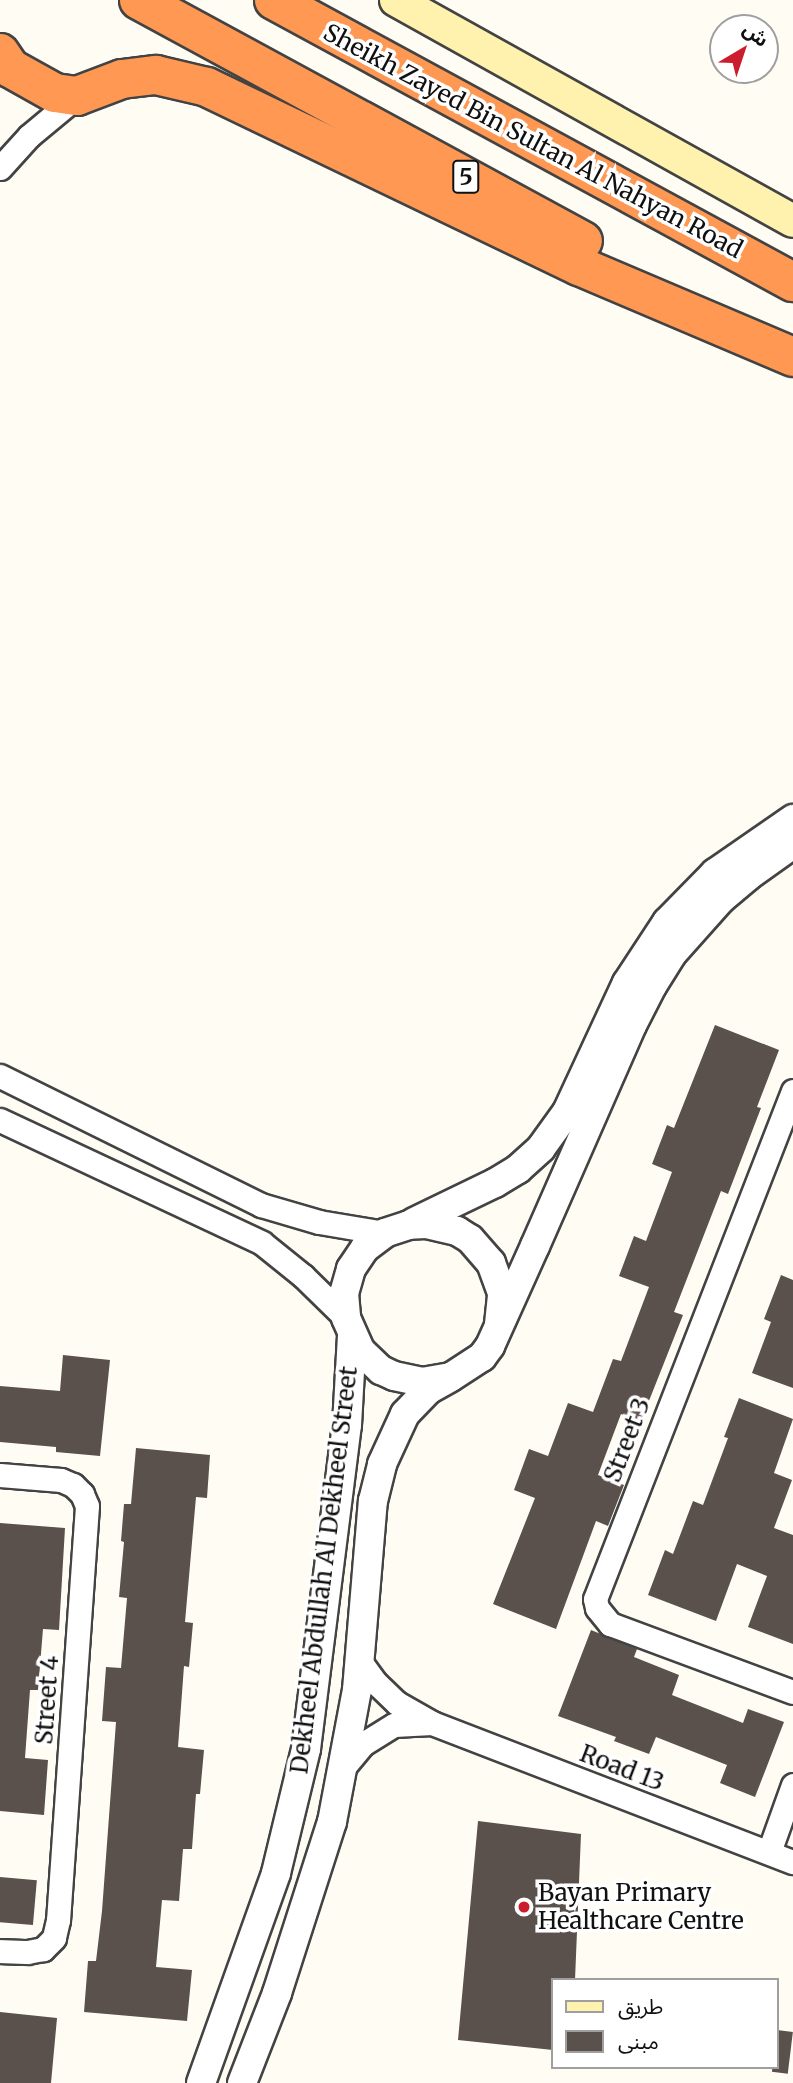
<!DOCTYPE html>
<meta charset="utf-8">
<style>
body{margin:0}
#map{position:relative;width:793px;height:2083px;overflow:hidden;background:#fffcf3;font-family:Merriweather,"Noto Sans Arabic",serif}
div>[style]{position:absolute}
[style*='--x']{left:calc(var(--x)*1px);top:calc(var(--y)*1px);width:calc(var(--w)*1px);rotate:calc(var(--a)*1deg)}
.building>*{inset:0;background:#5a504c;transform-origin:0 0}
.roads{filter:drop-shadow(2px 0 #434343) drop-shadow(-2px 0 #434343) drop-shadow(0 2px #434343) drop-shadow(0 -2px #434343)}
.minor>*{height:23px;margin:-11.5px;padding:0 11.5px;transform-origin:11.5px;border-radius:11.5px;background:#fff}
.tertiary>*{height:28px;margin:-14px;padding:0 14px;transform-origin:14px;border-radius:14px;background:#fff}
.secondary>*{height:32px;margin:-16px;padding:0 16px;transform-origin:16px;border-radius:16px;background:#fff2ae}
.motorway>*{height:38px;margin:-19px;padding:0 19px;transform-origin:19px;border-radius:19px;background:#fe9853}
.dots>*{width:19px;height:19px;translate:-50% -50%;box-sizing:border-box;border:4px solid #fff;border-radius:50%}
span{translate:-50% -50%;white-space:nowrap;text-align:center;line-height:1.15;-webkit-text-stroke:7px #fff;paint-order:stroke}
.shield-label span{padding:2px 5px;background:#fff;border:2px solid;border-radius:5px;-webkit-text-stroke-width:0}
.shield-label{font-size:23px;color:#101010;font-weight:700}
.street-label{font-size:24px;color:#101010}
.poi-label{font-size:24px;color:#101010}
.left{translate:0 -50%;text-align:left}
.legend{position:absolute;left:551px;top:1978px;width:228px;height:91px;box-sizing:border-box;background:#fff;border:2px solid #9f9f9f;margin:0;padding:9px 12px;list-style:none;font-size:21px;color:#101010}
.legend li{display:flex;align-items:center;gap:14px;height:35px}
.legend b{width:35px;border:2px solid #9f9f9f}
.north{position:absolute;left:709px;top:14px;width:70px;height:70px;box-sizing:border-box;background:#fff;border:2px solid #9f9f9f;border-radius:50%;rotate:39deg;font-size:19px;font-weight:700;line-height:28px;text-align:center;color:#101010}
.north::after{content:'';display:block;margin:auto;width:24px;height:32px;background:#cc1d2f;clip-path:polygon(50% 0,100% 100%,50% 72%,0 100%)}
</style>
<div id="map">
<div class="building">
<i style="clip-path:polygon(715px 1025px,779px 1050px,757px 1107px,761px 1108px,728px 1194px,721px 1191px,674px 1312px,683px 1315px,641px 1421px,621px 1414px,598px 1475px,624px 1485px,608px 1526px,596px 1521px,556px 1629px,493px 1604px,535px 1498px,514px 1490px,529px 1449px,548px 1456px,568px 1403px,593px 1412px,613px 1359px,621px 1361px,649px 1287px,619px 1276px,634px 1236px,646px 1241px,672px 1172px,652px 1164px,667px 1125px,674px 1128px)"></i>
<i style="clip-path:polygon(781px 1275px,793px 1280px,793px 1388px,752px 1373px,771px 1322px,764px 1319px)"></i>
<i style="clip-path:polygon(63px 1355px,110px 1360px,100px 1456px,56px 1452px,56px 1447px,0 1442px,0 1386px,60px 1391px)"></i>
<i style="clip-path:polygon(739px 1398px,793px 1419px,774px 1473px,792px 1480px,774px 1528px,793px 1535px,793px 1644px,748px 1627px,767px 1576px,737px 1564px,716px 1621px,648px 1595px,665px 1550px,673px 1554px,693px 1501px,703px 1505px,728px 1438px,724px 1437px)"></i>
<i style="clip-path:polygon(136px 1448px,210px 1455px,207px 1498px,196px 1497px,185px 1622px,193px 1623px,189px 1667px,184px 1666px,178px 1747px,204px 1750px,200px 1794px,196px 1794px,192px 1849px,183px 1849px,179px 1901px,162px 1900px,156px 1967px,192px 1970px,187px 2021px,84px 2012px,88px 1961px,96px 1961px,102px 1911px,116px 1722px,102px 1721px,106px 1667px,121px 1668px,127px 1598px,119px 1597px,124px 1542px,121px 1541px,124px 1504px,131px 1504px)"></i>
<i style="clip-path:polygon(0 1523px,65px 1528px,59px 1630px,43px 1629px,38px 1690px,30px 1690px,25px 1758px,48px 1760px,44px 1815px,0 1811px)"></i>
<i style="clip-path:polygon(591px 1630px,637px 1649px,634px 1657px,679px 1675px,672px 1695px,743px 1723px,748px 1709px,784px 1722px,755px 1797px,720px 1783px,727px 1765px,656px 1737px,649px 1754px,614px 1741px,616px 1737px,558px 1716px)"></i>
<i style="clip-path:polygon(478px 1821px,581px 1834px,575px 1980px,553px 1980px,553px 2050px,458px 2040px)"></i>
<i style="left:0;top:1877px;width:37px;height:45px;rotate:5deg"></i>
<i style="clip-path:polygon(0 2012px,57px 2018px,51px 2083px,0 2083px)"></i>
<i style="left:777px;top:2030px;width:16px;height:42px;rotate:7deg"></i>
</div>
<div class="roads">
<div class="minor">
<i style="--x:0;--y:168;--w:43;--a:-47.8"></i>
<i style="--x:29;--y:136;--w:62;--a:-39.8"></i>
<i style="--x:0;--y:1076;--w:291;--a:26.3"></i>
<i style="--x:261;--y:1205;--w:60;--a:16.3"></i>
<i style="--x:319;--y:1222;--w:67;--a:9.5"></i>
<i style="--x:793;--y:1091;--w:545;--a:111.29"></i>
<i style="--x:595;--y:1599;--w:9;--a:77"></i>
<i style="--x:597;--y:1608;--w:21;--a:51"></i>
<i style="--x:610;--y:1624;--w:195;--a:20.4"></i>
<i style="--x:0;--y:1120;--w:289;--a:25.1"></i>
<i style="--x:262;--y:1243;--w:53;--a:38.8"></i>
<i style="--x:303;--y:1276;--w:60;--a:44.3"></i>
<i style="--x:0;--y:1475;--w:61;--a:4.7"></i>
<i style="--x:61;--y:1480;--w:13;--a:23"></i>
<i style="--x:73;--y:1485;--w:13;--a:45"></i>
<i style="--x:82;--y:1494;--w:13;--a:67"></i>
<i style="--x:87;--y:1506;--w:415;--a:94"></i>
<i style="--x:58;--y:1920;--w:18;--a:103"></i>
<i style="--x:54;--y:1938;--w:16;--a:135"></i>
<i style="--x:43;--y:1949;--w:16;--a:169"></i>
<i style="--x:27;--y:1952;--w:27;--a:-178"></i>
<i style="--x:359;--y:1660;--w:27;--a:54"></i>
<i style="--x:375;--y:1682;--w:30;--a:44"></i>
<i style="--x:397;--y:1703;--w:40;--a:29.7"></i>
<i style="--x:432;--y:1723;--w:387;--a:21.1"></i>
<i style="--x:342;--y:1769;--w:33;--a:-50"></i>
<i style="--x:363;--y:1744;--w:36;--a:-32"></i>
<i style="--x:394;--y:1725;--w:38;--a:-3"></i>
<i style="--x:769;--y:1852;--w:71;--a:-70.3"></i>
</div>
<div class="tertiary">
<i style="--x:414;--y:1222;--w:90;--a:-25.7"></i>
<i style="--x:495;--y:1183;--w:27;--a:-31"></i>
<i style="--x:518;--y:1169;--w:31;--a:-42"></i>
<i style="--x:541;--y:1148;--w:44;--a:-54.2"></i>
<i style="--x:567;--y:1112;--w:142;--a:-65.1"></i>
<i style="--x:627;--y:983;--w:73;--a:-56.7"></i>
<i style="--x:667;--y:922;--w:69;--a:-45.6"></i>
<i style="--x:715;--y:873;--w:95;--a:-34.7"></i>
<i style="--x:499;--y:1324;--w:31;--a:-84"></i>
<i style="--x:502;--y:1293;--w:32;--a:-110"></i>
<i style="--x:491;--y:1263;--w:32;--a:-131"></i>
<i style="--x:470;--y:1239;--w:15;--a:-148"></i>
<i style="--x:457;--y:1231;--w:32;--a:-167"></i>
<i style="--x:426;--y:1224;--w:17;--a:177"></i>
<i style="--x:409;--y:1225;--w:25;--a:162"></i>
<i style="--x:385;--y:1233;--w:25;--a:143"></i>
<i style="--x:365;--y:1248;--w:25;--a:124"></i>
<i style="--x:351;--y:1269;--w:25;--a:106"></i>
<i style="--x:344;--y:1293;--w:25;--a:85"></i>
<i style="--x:346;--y:1318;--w:35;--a:66"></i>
<i style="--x:360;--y:1350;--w:29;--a:44"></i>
<i style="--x:381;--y:1370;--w:14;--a:25"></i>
<i style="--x:394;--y:1376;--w:29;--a:12"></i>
<i style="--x:422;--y:1382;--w:29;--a:-10"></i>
<i style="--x:451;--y:1377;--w:37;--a:-33"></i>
<i style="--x:482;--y:1357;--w:14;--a:-54"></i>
<i style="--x:490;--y:1346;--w:110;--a:-65.8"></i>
<i style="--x:535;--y:1246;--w:241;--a:-66.3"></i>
<i style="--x:632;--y:1025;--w:44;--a:-62.9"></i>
<i style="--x:652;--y:986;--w:38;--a:-58"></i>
<i style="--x:672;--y:954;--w:74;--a:-48.3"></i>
<i style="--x:721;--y:899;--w:35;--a:-40"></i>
<i style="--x:748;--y:876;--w:55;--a:-35.4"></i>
<i style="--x:201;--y:2083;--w:223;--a:-70.3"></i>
<i style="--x:276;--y:1873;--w:128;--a:-76.4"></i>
<i style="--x:306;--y:1749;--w:327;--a:-82.8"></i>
<i style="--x:347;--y:1425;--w:89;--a:-86.8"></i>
<i style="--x:242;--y:2083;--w:97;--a:-68.7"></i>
<i style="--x:277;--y:1993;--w:180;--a:-72.2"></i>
<i style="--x:332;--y:1822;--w:134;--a:-79.3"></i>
<i style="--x:357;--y:1690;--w:190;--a:-85.2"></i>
<i style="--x:373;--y:1501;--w:38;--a:-76"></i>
<i style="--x:382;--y:1464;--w:55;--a:-65.3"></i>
<i style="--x:405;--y:1414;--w:33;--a:-46"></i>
<i style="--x:428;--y:1390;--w:23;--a:-29"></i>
</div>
<div class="secondary">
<i style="--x:396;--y:0;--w:454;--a:29.1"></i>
</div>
<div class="motorway">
<i style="--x:139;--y:0;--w:505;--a:28.49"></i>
<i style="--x:274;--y:0;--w:591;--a:28.52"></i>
<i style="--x:0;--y:53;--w:18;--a:56"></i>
<i style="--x:10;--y:68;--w:51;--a:29.1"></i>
<i style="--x:55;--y:93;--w:22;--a:8"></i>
<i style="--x:77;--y:96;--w:48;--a:-20.7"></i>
<i style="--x:122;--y:79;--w:34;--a:-7"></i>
<i style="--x:156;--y:75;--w:52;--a:13.2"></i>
<i style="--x:207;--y:87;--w:413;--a:25.7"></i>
<i style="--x:579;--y:266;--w:233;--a:23"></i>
</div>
</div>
<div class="dots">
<i style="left:524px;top:1907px;background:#cc1d2f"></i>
</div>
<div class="shield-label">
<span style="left:466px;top:177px">5</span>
</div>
<div class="street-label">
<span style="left:533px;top:141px;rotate:28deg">Sheikh Zayed Bin Sultan Al Nahyan Road</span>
<span style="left:627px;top:1440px;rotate:-69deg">Street 3</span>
<span style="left:324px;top:1570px;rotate:-83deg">Dekheel Abdullah Al Dekheel Street</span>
<span style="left:47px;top:1700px;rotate:-86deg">Street 4</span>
<span style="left:622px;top:1768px;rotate:21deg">Road 13</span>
</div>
<div class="poi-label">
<span class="left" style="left:538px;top:1907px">Bayan Primary<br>Healthcare Centre</span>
</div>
<ul class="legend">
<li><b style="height:9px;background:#fff2ae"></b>طريق</li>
<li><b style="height:19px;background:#5a504c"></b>مبنى</li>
</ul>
<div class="north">ش</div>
</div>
